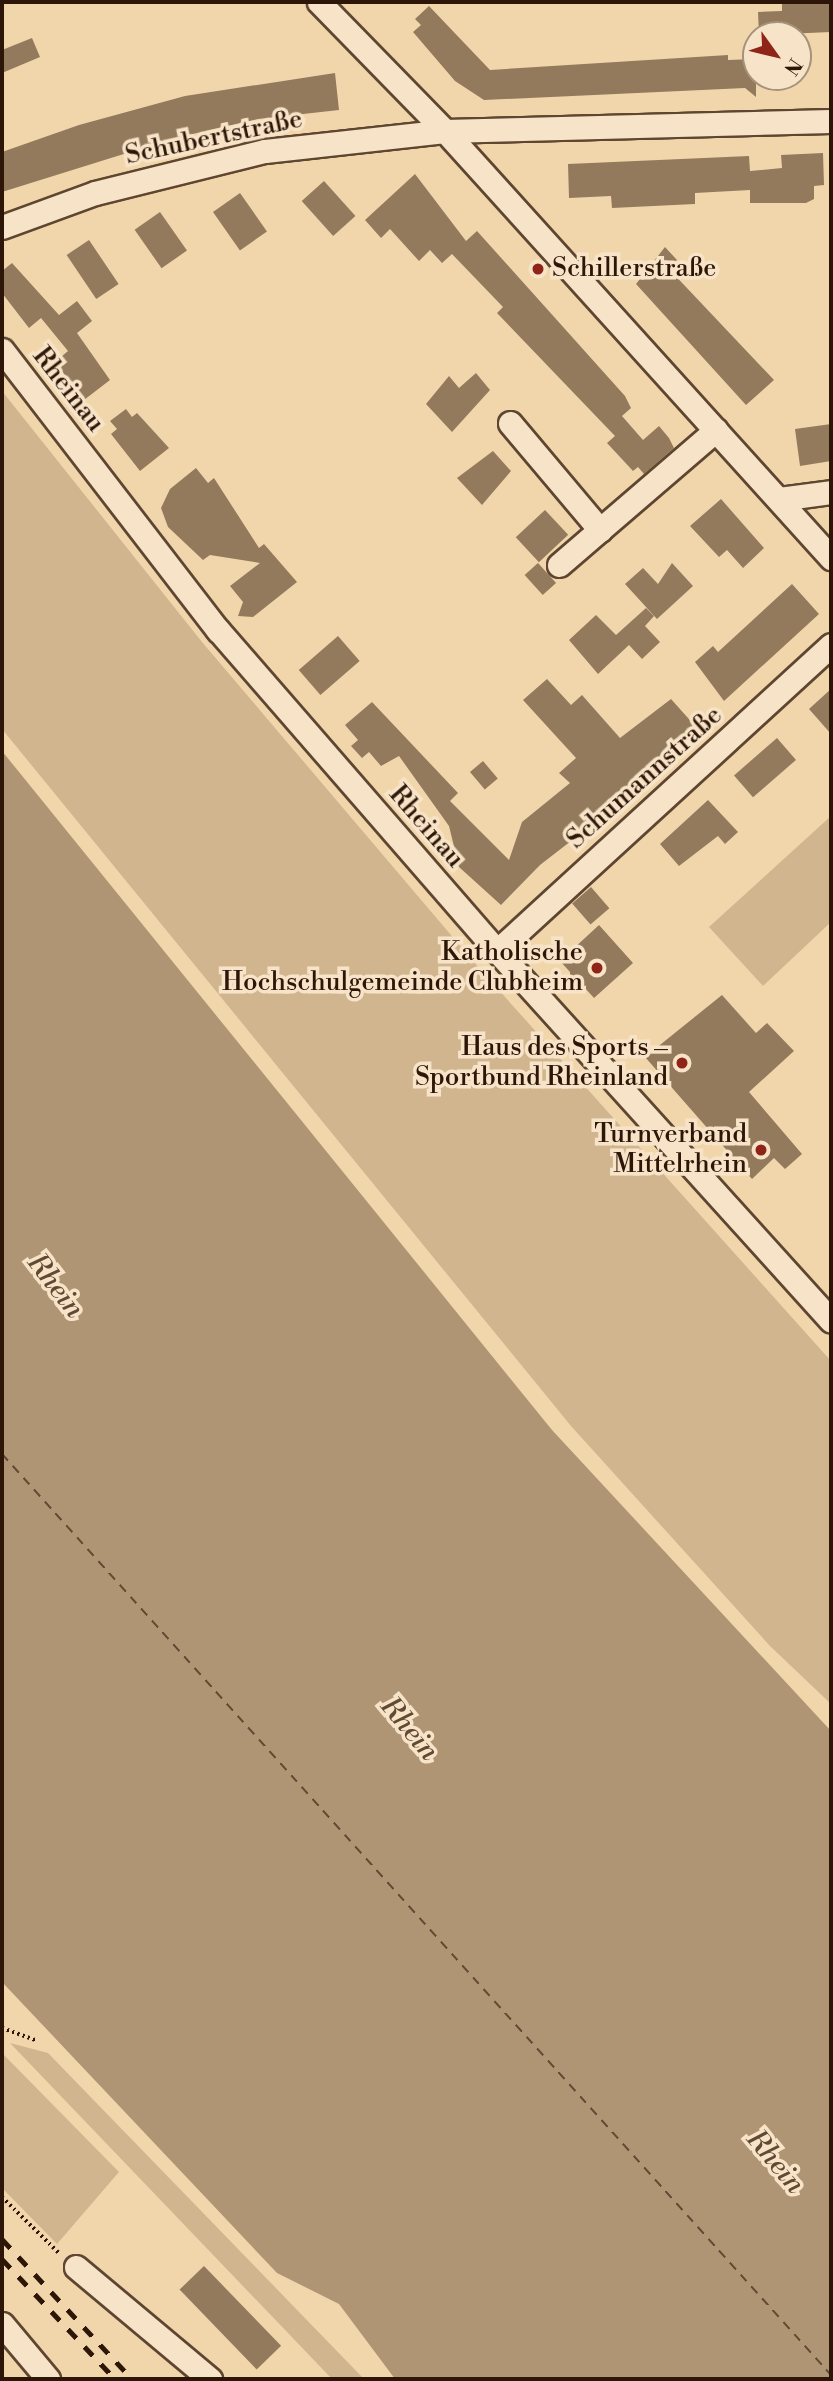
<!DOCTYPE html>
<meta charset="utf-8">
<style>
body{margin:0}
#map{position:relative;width:833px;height:2381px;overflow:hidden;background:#f2d6ab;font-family:"Libre Bodoni",serif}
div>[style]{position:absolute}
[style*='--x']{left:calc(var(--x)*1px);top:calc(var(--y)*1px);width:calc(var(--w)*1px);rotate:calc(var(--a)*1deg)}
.green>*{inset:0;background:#d1b58f}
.water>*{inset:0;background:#af9574}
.ferry>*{height:2px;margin-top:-1px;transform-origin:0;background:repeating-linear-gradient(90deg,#614933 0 9px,transparent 0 16px)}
.building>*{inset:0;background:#937a5d;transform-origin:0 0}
.path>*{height:3.5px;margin-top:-1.75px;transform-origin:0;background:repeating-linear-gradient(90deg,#2d1608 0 2px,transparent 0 5.5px)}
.roads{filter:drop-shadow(2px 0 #5e4631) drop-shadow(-2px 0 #5e4631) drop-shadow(0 2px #5e4631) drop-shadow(0 -2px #5e4631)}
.minor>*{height:23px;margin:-11.5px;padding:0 11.5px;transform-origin:11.5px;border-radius:11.5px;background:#f7e4c8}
.rail>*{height:5px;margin-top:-2.5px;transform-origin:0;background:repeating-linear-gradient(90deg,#2d1608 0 12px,transparent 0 24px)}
.dots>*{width:19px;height:19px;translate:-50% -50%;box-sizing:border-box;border:4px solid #f7e4c8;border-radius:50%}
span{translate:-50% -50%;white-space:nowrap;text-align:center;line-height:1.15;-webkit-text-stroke:7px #f7e4c8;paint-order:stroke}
.street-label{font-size:26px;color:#2d1608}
.poi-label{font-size:26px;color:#2d1608}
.left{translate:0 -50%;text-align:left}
.right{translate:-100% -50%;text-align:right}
.water-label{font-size:28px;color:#614933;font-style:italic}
.frame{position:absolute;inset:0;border:4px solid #2d1608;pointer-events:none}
.north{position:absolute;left:742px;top:21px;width:70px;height:70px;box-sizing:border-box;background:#f7e4c8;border:2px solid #a6927b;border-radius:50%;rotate:124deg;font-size:19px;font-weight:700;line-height:28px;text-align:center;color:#2d1608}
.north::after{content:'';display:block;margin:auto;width:24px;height:32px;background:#8f2418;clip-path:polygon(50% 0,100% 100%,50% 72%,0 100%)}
</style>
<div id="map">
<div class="green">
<i style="clip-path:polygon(2px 391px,202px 642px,479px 968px,831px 1361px,831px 1704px,770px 1646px,571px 1426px,2px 729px)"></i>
<i style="clip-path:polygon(831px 816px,831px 922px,763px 986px,709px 927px)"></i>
<i style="clip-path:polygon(10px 2043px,48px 2053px,364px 2379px,332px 2379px)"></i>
<i style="clip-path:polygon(2px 2053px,119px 2172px,57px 2244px,2px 2188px)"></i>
</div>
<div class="water">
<i style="clip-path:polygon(2px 751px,552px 1430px,831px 1731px,831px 2379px,395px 2379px,339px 2304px,277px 2273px,2px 1982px)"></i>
</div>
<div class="ferry">
<i style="--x:2;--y:1454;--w:1239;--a:48.01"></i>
</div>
<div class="building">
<i style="clip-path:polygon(831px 2px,831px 32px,759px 35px,758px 12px,782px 11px,782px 3px)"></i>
<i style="clip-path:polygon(429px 6px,490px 70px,728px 55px,728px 60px,756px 59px,756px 97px,745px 88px,484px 100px,455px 81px,413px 32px,421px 25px,415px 19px)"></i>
<i style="clip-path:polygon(32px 38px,40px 57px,2px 73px,2px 50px)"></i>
<i style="clip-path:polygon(335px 73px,339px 110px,258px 119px,175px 138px,2px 192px,2px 152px,79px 125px,185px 96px)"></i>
<i style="clip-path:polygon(823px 153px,824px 185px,814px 186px,814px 199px,806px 203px,750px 203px,750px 190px,695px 193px,695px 204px,612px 208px,611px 196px,569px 198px,568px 164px,749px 156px,750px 171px,782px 168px,781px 155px)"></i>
<i style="clip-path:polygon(415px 174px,466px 241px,477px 231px,625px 396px,631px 408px,622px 416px,643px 440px,659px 426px,669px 438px,674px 448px,644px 474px,638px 467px,633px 471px,607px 443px,615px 436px,497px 313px,503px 307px,452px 254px,442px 263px,430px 250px,419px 261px,390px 229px,381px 238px,365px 220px)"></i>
<i style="left:324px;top:181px;width:47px;height:30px;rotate:48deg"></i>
<i style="left:240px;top:193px;width:47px;height:33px;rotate:55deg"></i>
<i style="left:160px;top:212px;width:47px;height:31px;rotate:55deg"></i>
<i style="left:89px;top:240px;width:53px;height:27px;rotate:56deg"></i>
<i style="clip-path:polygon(665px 247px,677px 260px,668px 268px,774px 380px,746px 405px,636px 284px)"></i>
<i style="clip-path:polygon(12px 263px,59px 315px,77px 301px,92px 321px,77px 333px,110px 380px,84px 400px,55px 362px,68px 351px,41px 318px,29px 328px,2px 293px,2px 271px)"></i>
<i style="clip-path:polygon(476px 373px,490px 390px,452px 432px,426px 404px,449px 376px,459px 388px)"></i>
<i style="clip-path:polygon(126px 409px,132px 417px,137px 413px,169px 448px,140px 471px,111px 434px,117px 429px,110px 421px)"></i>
<i style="clip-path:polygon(831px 424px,831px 461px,800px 466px,795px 429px)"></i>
<i style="clip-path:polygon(493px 451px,511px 471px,482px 505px,457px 478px)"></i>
<i style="clip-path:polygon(196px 468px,208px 483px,214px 478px,259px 548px,264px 544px,297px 582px,253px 617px,238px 616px,243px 602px,230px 586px,260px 563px,210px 555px,203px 560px,168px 527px,161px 508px,170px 489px)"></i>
<i style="clip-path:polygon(721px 499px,764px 548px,743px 568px,727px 550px,719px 557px,690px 526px)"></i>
<i style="left:545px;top:510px;width:34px;height:40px;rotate:47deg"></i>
<i style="left:538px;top:563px;width:27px;height:18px;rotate:48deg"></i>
<i style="clip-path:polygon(672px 563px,693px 586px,657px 619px,625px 584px,643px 568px,658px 584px)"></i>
<i style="clip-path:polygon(792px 584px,819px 614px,724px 701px,695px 662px,713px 646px,718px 652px)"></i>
<i style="clip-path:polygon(646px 608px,654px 616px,645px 626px,660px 642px,642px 659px,629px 645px,598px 674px,569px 640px,596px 615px,616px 635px)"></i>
<i style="left:338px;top:636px;width:33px;height:52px;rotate:49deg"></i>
<i style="clip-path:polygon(547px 679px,571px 705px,582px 695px,620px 738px,671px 699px,696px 727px,649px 769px,653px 774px,642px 786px,540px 865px,501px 905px,459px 867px,449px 826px,399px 756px,381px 766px,369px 752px,362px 758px,351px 746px,358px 740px,345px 725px,372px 702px,458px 793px,450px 801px,509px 860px,522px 822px,570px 783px,559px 773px,576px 758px,523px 700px)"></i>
<i style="clip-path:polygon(831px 689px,831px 734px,809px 709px)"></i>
<i style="left:777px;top:738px;width:29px;height:57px;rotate:49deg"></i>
<i style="left:483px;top:761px;width:23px;height:17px;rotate:50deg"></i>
<i style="clip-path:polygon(708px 800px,738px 832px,725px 844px,718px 836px,679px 866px,660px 844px)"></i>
<i style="left:591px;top:887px;width:28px;height:25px;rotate:49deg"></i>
<i style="clip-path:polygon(599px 925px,633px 963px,594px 998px,584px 987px,570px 985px,570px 972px,560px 961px)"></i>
<i style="clip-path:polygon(722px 995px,756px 1033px,767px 1023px,794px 1051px,749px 1092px,802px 1154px,785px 1169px,774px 1158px,752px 1179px,645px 1057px)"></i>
<i style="left:204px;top:2266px;width:111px;height:34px;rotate:46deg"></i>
</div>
<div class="path">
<i style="--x:2;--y:2028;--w:38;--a:20"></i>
<i style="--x:2;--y:2197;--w:81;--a:44.5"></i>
</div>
<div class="roads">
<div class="minor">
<i style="--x:319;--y:2;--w:180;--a:45.7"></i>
<i style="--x:445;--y:131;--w:576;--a:47.89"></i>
<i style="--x:2;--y:227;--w:99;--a:-20.1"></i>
<i style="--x:95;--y:193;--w:175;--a:-13.9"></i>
<i style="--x:265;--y:151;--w:181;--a:-6.3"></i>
<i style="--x:445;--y:131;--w:386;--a:-1.5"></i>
<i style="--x:2;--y:350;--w:354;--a:52.4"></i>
<i style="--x:218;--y:630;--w:425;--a:49"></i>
<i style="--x:497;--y:951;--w:498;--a:47.9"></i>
<i style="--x:510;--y:423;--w:140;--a:49.9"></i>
<i style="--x:779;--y:499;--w:52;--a:-7.7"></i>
<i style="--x:559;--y:565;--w:207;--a:-40.7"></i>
<i style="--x:497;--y:951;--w:453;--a:-42.5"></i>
<i style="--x:76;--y:2267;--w:175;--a:39.9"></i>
<i style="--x:2;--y:2324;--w:72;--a:50.1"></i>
</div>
</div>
<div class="rail">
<i style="--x:2;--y:2239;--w:191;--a:47.1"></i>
<i style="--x:2;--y:2259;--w:165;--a:46.7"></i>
</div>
<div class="dots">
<i style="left:538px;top:269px;background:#8f2418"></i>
<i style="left:597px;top:968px;background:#8f2418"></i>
<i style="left:682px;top:1063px;background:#8f2418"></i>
<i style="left:761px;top:1150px;background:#8f2418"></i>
</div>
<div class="street-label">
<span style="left:214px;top:138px;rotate:-12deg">Schubertstraße</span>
<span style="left:68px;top:390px;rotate:52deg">Rheinau</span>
<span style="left:645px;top:778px;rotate:-42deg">Schumannstraße</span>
<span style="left:426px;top:827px;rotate:49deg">Rheinau</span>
</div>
<div class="poi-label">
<span class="left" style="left:552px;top:269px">Schillerstraße</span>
<span class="right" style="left:583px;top:968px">Katholische<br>Hochschulgemeinde Clubheim</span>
<span class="right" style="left:668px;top:1063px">Haus des Sports –<br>Sportbund Rheinland</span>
<span class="right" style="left:747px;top:1150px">Turnverband<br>Mittelrhein</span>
</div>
<div class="water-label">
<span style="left:55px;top:1286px;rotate:52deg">Rhein</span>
<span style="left:409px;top:1729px;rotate:50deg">Rhein</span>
<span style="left:775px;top:2162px;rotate:50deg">Rhein</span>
</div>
<div class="frame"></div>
<div class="north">N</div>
</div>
